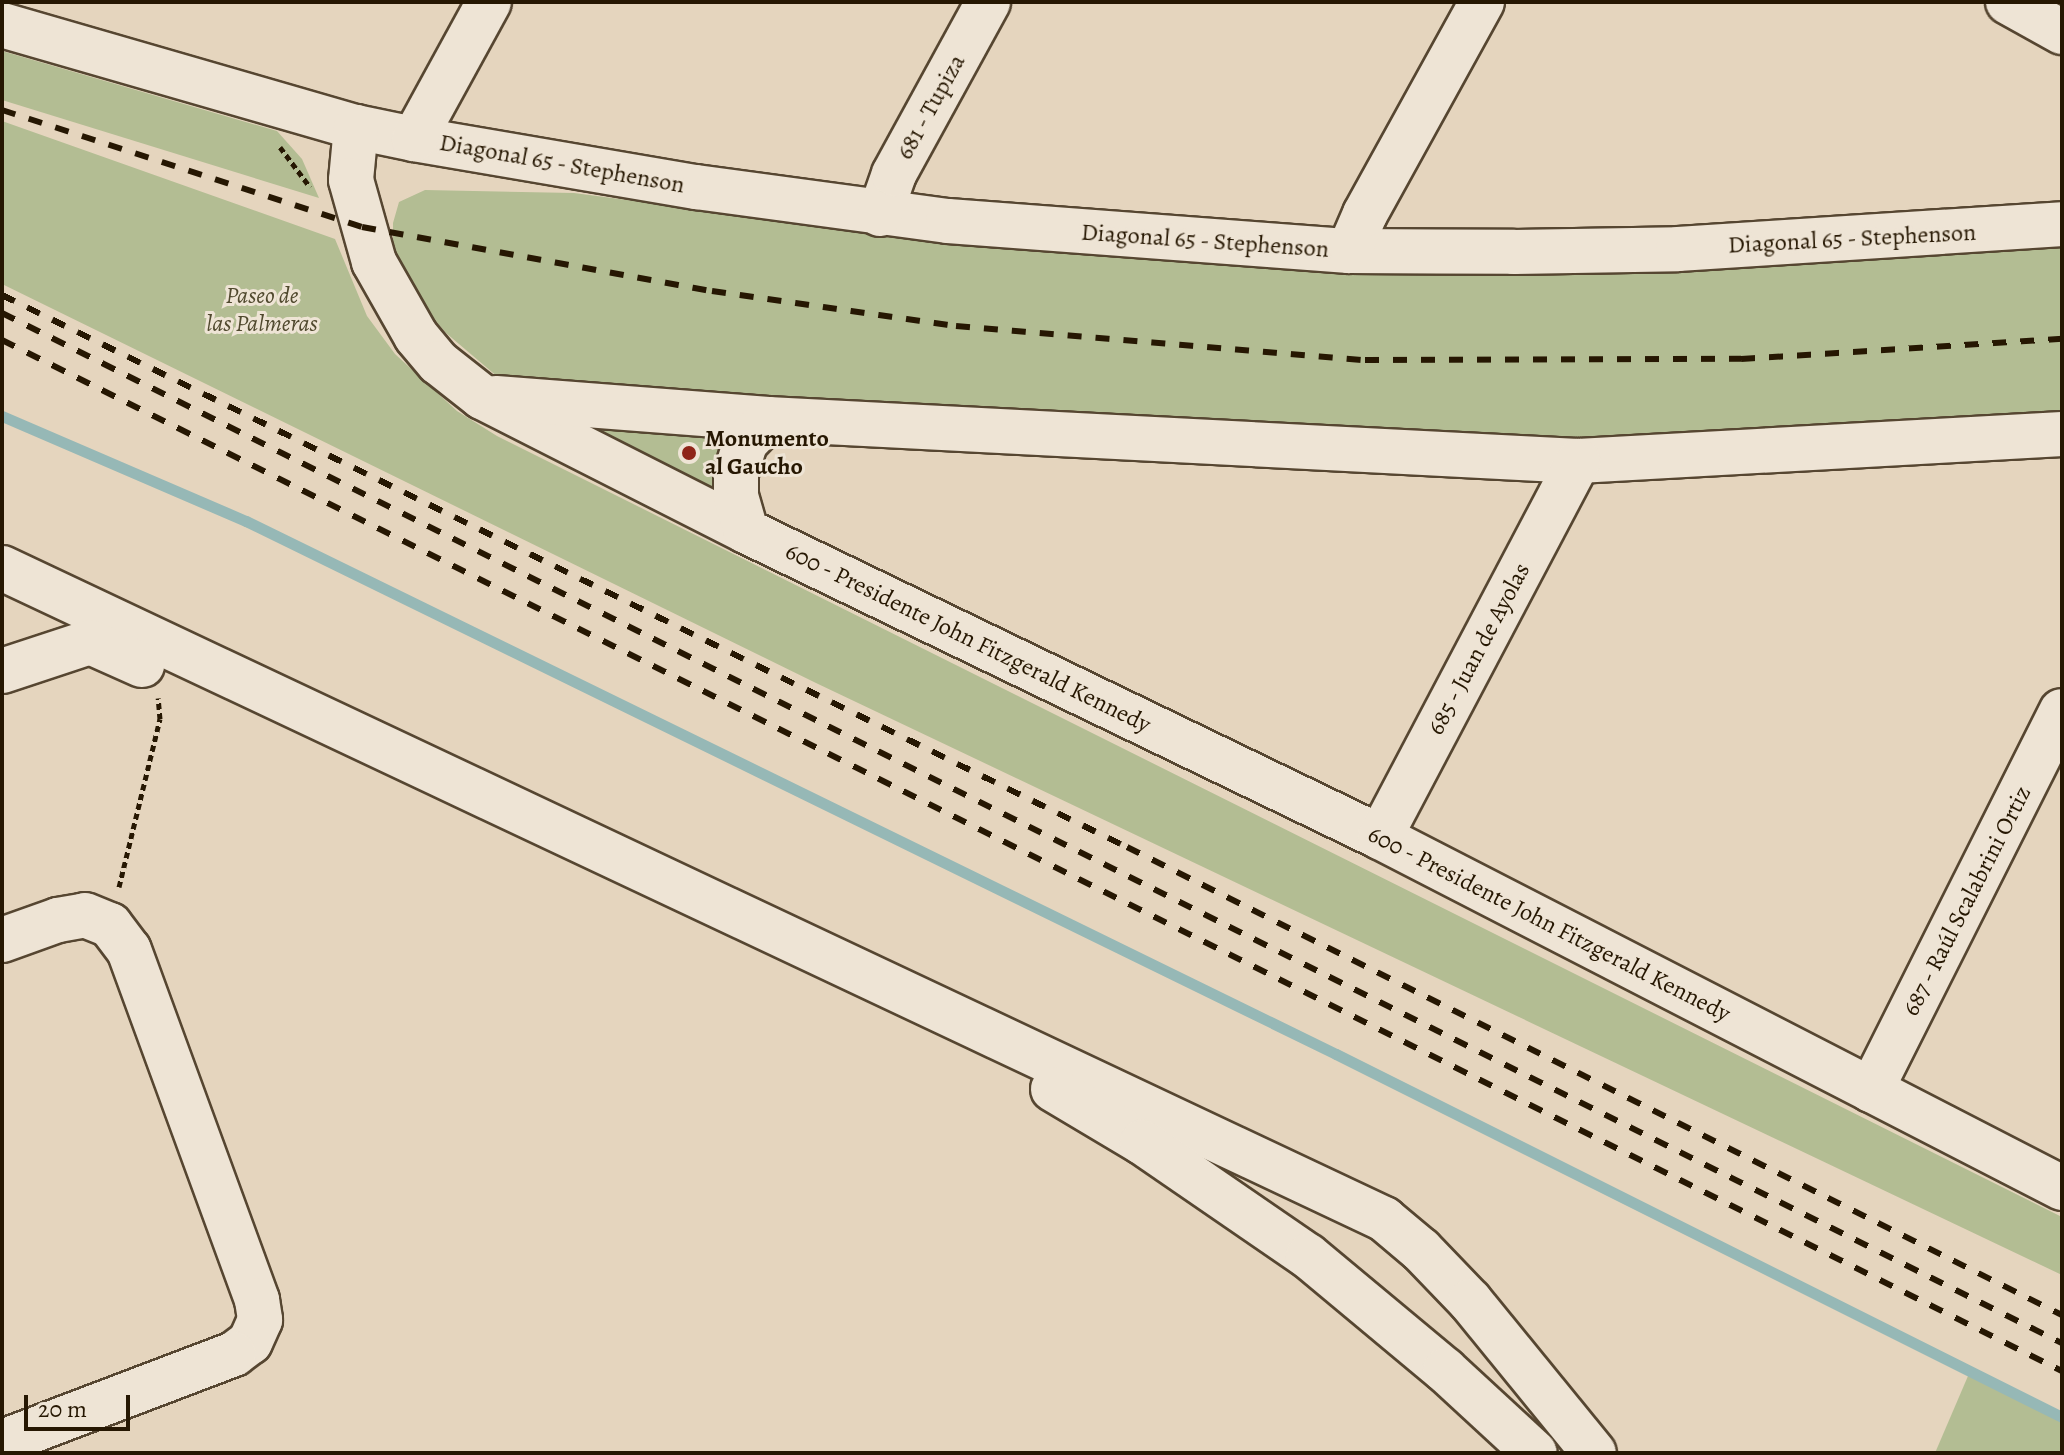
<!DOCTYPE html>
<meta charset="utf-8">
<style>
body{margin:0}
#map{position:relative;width:2064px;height:1455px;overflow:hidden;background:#e5d5be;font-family:Alegreya,serif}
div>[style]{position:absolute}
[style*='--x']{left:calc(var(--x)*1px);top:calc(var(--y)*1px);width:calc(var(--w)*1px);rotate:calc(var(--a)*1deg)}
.green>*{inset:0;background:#b3bd93}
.stream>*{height:11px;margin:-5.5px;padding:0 5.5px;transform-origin:5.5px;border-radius:5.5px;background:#96b8b6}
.path>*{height:5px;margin-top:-2.5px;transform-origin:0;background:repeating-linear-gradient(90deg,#261702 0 6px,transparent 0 10px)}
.roads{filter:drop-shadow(2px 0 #564631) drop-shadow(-2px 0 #564631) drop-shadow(0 2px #564631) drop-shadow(0 -2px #564631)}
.minor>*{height:44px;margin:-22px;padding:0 22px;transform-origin:22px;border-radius:22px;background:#eee4d5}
.rail>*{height:6px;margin-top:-3px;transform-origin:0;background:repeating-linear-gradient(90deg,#261702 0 14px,transparent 0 28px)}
.dots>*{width:22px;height:22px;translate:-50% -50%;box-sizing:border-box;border:4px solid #eee4d5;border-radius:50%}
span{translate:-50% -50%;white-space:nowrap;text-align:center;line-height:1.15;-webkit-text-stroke:6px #eee4d5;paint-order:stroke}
.street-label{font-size:24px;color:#261702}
.park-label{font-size:24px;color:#50492e;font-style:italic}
.poi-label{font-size:24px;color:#261702;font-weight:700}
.left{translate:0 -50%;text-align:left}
.frame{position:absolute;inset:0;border:4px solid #261702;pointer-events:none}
.scale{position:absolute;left:24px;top:1395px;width:106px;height:36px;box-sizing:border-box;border:4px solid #261702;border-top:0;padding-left:10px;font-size:24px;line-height:28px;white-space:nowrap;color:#261702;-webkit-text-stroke:6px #eee4d5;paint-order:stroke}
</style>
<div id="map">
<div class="green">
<i style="clip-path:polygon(2px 51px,277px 131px,302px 159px,319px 198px,2px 100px)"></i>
<i style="clip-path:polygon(2px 121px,335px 239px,367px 316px,395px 354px,457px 411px,497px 436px,2062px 1217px,2062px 1275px,816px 683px,2px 284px)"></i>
<i style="clip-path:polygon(425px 190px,574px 193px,871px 232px,2062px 246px,2062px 414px,1591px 442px,997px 415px,499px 378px,446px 333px,414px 296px,393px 255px,393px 223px,399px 202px)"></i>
<i style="clip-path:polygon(596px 428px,727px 434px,715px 489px)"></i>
<i style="clip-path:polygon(1971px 1369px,2062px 1416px,2062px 1453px,1935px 1453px)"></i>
</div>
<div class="stream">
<i style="--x:2;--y:416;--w:266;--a:23.3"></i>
<i style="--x:246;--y:521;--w:1213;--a:26.06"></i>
<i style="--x:1336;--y:1054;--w:812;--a:26.57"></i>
</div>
<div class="path">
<i style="--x:280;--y:147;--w:50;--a:53.1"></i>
<i style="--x:119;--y:887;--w:173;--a:-76.3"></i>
<i style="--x:160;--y:719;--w:21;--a:-95"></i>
</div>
<div class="roads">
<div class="minor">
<i style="--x:2008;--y:2;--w:62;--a:29.1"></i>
<i style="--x:2;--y:25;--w:368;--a:16.1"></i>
<i style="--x:356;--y:127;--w:59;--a:11.7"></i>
<i style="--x:414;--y:139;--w:286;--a:9.7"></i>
<i style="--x:696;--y:187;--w:254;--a:7.7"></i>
<i style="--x:948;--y:221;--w:402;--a:4.3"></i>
<i style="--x:1349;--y:251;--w:165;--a:0.3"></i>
<i style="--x:1514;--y:252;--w:164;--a:-1"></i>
<i style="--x:1678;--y:249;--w:385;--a:-3.7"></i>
<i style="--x:356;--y:127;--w:53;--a:95.4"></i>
<i style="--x:351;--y:180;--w:85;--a:74.3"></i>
<i style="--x:374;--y:262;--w:85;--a:60.4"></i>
<i style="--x:416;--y:336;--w:35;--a:50"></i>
<i style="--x:439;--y:363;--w:55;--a:38.3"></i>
<i style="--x:482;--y:397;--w:296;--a:26.9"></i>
<i style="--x:746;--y:531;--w:704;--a:25.76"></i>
<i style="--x:1380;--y:837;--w:767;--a:27.23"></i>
<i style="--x:414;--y:139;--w:156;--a:-61.3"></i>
<i style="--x:880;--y:214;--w:42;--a:-70.7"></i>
<i style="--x:894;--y:174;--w:196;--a:-61.3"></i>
<i style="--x:1349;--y:251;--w:40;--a:-66.6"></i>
<i style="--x:1365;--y:214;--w:242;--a:-61.1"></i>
<i style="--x:496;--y:398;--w:273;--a:4.4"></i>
<i style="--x:768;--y:419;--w:811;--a:2.97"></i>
<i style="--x:1578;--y:461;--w:485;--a:-3.2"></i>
<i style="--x:746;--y:531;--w:36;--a:-106"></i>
<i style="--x:736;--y:496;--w:23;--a:-90"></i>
<i style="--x:736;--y:473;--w:31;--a:-73"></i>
<i style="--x:745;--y:443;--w:33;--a:-46"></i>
<i style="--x:2;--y:568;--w:1528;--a:25.22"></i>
<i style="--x:1384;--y:1219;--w:48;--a:40"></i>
<i style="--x:1421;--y:1250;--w:71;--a:46.1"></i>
<i style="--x:1470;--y:1301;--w:196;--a:50.8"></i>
<i style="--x:2;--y:671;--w:93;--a:-18.2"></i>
<i style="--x:90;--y:642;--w:57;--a:23.9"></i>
<i style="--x:1380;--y:837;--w:425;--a:-62.2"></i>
<i style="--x:2;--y:940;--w:59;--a:-19.7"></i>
<i style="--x:58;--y:920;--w:27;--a:-10"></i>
<i style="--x:85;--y:915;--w:27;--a:22"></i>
<i style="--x:110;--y:925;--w:31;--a:53"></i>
<i style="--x:129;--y:950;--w:373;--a:69.9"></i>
<i style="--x:257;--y:1300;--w:20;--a:81"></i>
<i style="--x:260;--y:1320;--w:24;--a:114"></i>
<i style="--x:250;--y:1342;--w:20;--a:143"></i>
<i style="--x:234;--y:1354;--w:248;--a:159.2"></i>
<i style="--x:1053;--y:1089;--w:104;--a:30.8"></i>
<i style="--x:1142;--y:1142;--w:201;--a:34.5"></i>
<i style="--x:1308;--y:1256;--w:178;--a:39.8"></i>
<i style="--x:1445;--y:1370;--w:122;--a:42.7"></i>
<i style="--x:1871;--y:1090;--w:424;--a:-63.3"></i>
</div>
</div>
<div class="rail">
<i style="--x:2;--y:110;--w:379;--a:18"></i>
<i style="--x:362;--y:227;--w:356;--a:10.4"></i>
<i style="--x:712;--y:291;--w:246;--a:8.2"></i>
<i style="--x:956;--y:326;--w:410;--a:4.8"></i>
<i style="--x:1365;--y:360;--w:376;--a:-0.2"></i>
<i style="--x:1741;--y:359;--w:322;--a:-3.6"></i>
<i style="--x:2;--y:295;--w:1253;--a:26.14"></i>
<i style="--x:1127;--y:847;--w:1046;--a:26.59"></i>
<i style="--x:2;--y:313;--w:2303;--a:26.57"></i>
<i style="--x:2;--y:340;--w:2304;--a:26.59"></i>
</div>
<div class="dots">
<i style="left:689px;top:453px;background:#8f2418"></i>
</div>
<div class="street-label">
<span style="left:931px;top:107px;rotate:-61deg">681 - Tupiza</span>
<span style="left:562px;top:164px;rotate:10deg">Diagonal 65 - Stephenson</span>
<span style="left:1852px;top:239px;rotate:-3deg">Diagonal 65 - Stephenson</span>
<span style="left:1205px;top:241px;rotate:4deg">Diagonal 65 - Stephenson</span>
<span style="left:968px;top:638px;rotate:26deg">600 - Presidente John Fitzgerald Kennedy</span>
<span style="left:1479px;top:649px;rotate:-62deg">685 - Juan de Ayolas</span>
<span style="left:1967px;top:901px;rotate:-63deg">687 - Raúl Scalabrini Ortiz</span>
<span style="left:1549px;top:924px;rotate:27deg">600 - Presidente John Fitzgerald Kennedy</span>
</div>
<div class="park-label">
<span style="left:262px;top:310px">Paseo de<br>las Palmeras</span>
</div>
<div class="poi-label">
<span class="left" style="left:705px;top:453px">Monumento<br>al Gaucho</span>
</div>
<div class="frame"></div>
<div class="scale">20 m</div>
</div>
